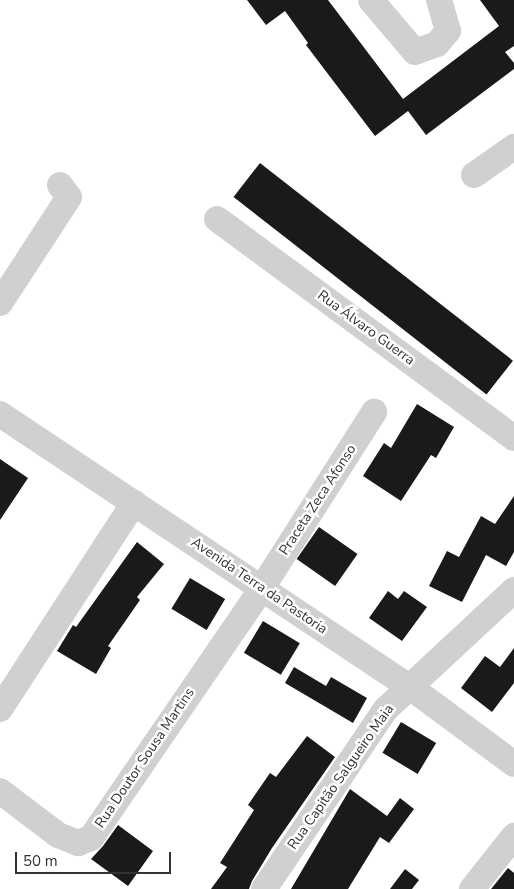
<!DOCTYPE html>
<meta charset="utf-8">
<style>
body{margin:0}
#map{position:relative;width:514px;height:889px;overflow:hidden;background:#fff;font-family:"Nunito Sans",sans-serif}
div>[style]{position:absolute}
[style*='--x']{left:calc(var(--x)*1px);top:calc(var(--y)*1px);width:calc(var(--w)*1px);rotate:calc(var(--a)*1deg)}
.building>*{inset:0;background:#1a1a1a;transform-origin:0 0}
.minor>*{height:26px;margin:-13px;padding:0 13px;transform-origin:13px;border-radius:13px;background:#d0d0d0}
span{translate:-50% -50%;white-space:nowrap;text-align:center;line-height:1.15;-webkit-text-stroke:5px #fff;paint-order:stroke}
.street-label{font-size:14px;color:#333}
.scale{position:absolute;left:15px;top:852px;width:156px;height:22px;box-sizing:border-box;border:2px solid #333;border-top:0;padding-left:6px;font-size:15px;line-height:18px;white-space:nowrap;color:#333;-webkit-text-stroke:4px #fff;paint-order:stroke}
</style>
<div id="map">
<div class="building">
<i style="clip-path:polygon(247px 0,328px 0,403px 99px,499px 26px,480px 0,514px 0,514px 46px,505px 52px,514px 63px,514px 69px,426px 135px,408px 111px,375px 136px,306px 45px,308px 43px,285px 11px,266px 25px)"></i>
<i style="left:260px;top:163px;width:321px;height:43px;rotate:38deg"></i>
<i style="clip-path:polygon(417px 404px,454px 427px,436px 458px,431px 455px,401px 501px,363px 476px,384px 443px,391px 448px)"></i>
<i style="clip-path:polygon(0 459px,28px 478px,0 520px)"></i>
<i style="clip-path:polygon(514px 496px,514px 552px,506px 566px,486px 555px,462px 602px,429px 586px,447px 551px,459px 557px,481px 516px,495px 524px)"></i>
<i style="left:319px;top:527px;width:47px;height:39px;rotate:35deg"></i>
<i style="clip-path:polygon(137px 542px,164px 564px,137px 597px,140px 600px,108px 646px,111px 648px,96px 674px,57px 651px,73px 625px,76px 627px)"></i>
<i style="left:190px;top:578px;width:41px;height:36px;rotate:31deg"></i>
<i style="clip-path:polygon(388px 591px,398px 599px,404px 591px,427px 607px,402px 641px,369px 618px)"></i>
<i style="left:263px;top:621px;width:43px;height:37px;rotate:31deg"></i>
<i style="clip-path:polygon(514px 648px,514px 683px,492px 712px,461px 688px,485px 656px,500px 667px)"></i>
<i style="clip-path:polygon(294px 667px,326px 686px,331px 677px,367px 698px,353px 723px,285px 683px)"></i>
<i style="left:401px;top:722px;width:41px;height:36px;rotate:31deg"></i>
<i style="clip-path:polygon(307px 736px,335px 757px,272px 848px,252px 881px,249px 889px,211px 889px,227px 867px,220px 863px,254px 810px,248px 805px,270px 773px,276px 777px)"></i>
<i style="clip-path:polygon(350px 789px,387px 816px,400px 798px,414px 809px,389px 843px,380px 837px,348px 889px,291px 889px)"></i>
<i style="clip-path:polygon(118px 825px,153px 851px,128px 886px,91px 859px,103px 846px)"></i>
<i style="clip-path:polygon(508px 868px,514px 873px,514px 889px,491px 889px)"></i>
<i style="clip-path:polygon(405px 869px,419px 880px,412px 889px,390px 889px)"></i>
</div>
<div class="minor">
<i style="--x:371;--y:0;--w:68;--a:49.8"></i>
<i style="--x:415;--y:52;--w:23;--a:-20"></i>
<i style="--x:437;--y:44;--w:17;--a:-50"></i>
<i style="--x:448;--y:31;--w:32;--a:-106"></i>
<i style="--x:474;--y:175;--w:49;--a:-35"></i>
<i style="--x:217;--y:219;--w:369;--a:36.4"></i>
<i style="--x:0;--y:303;--w:126;--a:-56.9"></i>
<i style="--x:69;--y:197;--w:15;--a:-127"></i>
<i style="--x:0;--y:414;--w:493;--a:33.7"></i>
<i style="--x:410;--y:687;--w:129;--a:36.5"></i>
<i style="--x:0;--y:709;--w:246;--a:-57"></i>
<i style="--x:0;--y:791;--w:73;--a:37.2"></i>
<i style="--x:58;--y:835;--w:22;--a:22"></i>
<i style="--x:78;--y:843;--w:14;--a:-21"></i>
<i style="--x:91;--y:838;--w:303;--a:-55.6"></i>
<i style="--x:262;--y:588;--w:209;--a:-57.5"></i>
<i style="--x:264;--y:889;--w:217;--a:-55.9"></i>
<i style="--x:386;--y:709;--w:175;--a:-42.9"></i>
<i style="--x:472;--y:889;--w:68;--a:-51.6"></i>
</div>
<div class="street-label">
<span style="left:366px;top:328px;rotate:36deg">Rua Álvaro Guerra</span>
<span style="left:318px;top:500px;rotate:-57deg">Praceta Zeca Afonso</span>
<span style="left:259px;top:586px;rotate:34deg">Avenida Terra da Pastoria</span>
<span style="left:145px;top:758px;rotate:-56deg">Rua Doutor Sousa Martins</span>
<span style="left:341px;top:777px;rotate:-55deg">Rua Capitão Salgueiro Maia</span>
</div>
<div class="scale">50 m</div>
</div>
